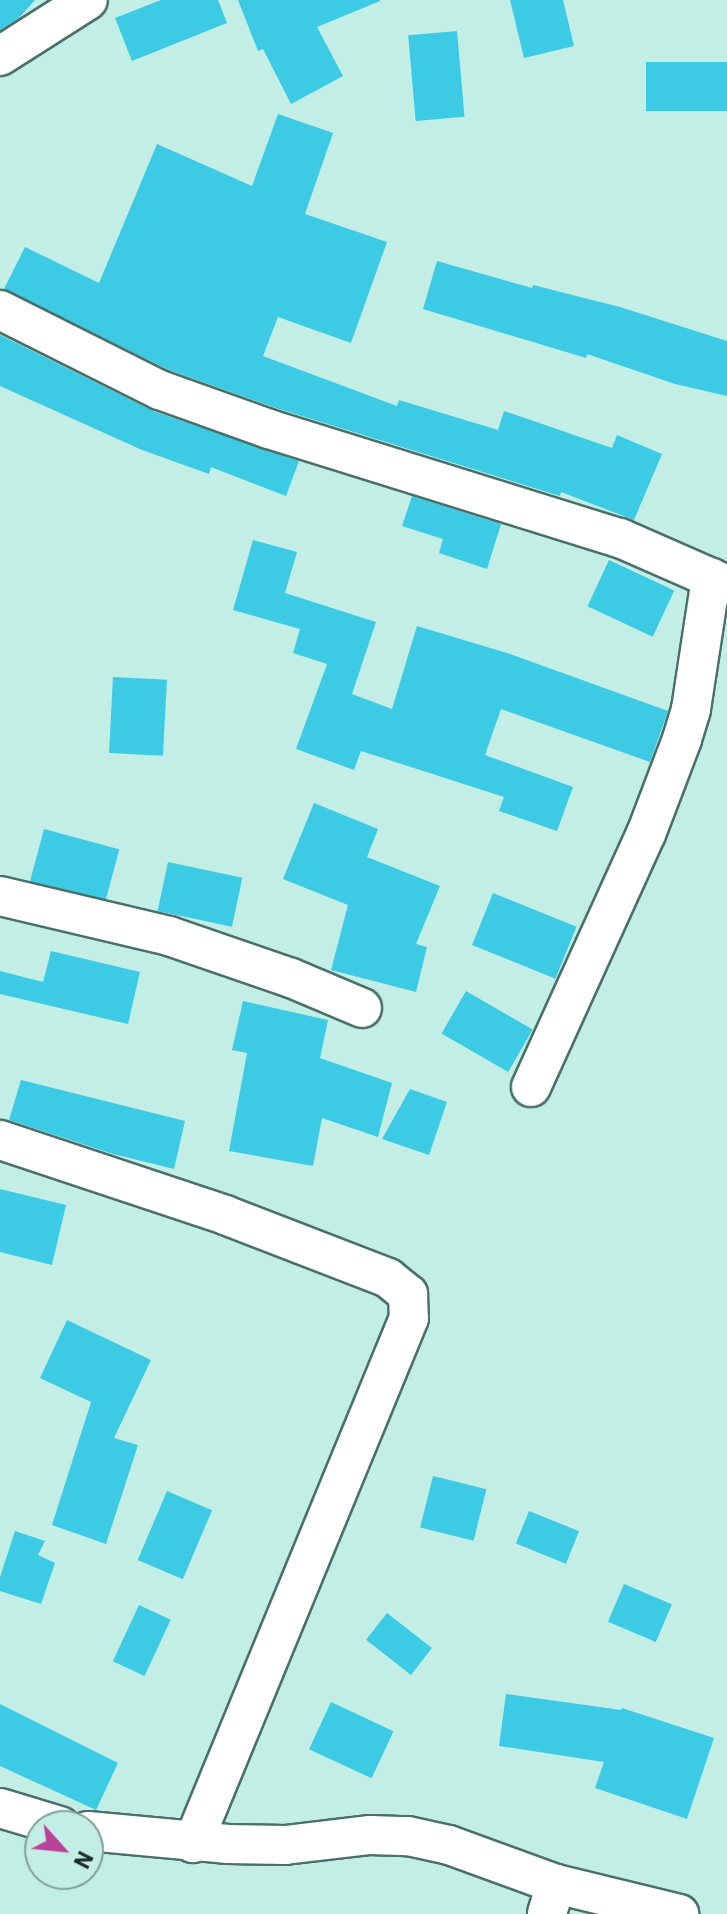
<!DOCTYPE html>
<style>
body{margin:0}
#map{position:relative;width:727px;height:1914px;overflow:hidden;background:#c3eee5;font-family:"IBM Plex Sans",sans-serif}
div>[style]{position:absolute}
[style*='--x']{left:calc(var(--x)*1px);top:calc(var(--y)*1px);width:calc(var(--w)*1px);rotate:calc(var(--a)*1deg)}
.building>*{inset:0;background:#3ccae5;transform-origin:0 0}
.roads{filter:drop-shadow(2px 0 #497069) drop-shadow(-2px 0 #497069) drop-shadow(0 2px #497069) drop-shadow(0 -2px #497069)}
.minor>*{height:38px;margin:-19px;padding:0 19px;transform-origin:19px;border-radius:19px;background:#fff}
span{translate:-50% -50%;white-space:nowrap;text-align:center;line-height:1.15;-webkit-text-stroke:8px #c3eee5;paint-order:stroke}
.north{position:absolute;left:24px;top:1810px;width:80px;height:80px;box-sizing:border-box;background:#c3eee5;border:2px solid #81a19a;border-radius:50%;rotate:117deg;font-size:22px;font-weight:700;line-height:32px;text-align:center;color:#1d2d2a}
.north::after{content:'';display:block;margin:auto;width:28px;height:36px;background:#bb4397;clip-path:polygon(50% 0,100% 100%,50% 72%,0 100%)}
</style>
<div id="map">
<div class="building">
<i style="clip-path:polygon(0 0,35px 0,19px 18px,0 30px)"></i>
<i style="clip-path:polygon(161px 0,218px 0,227px 23px,132px 61px,115px 18px)"></i>
<i style="clip-path:polygon(238px 0,380px 0,380px 1px,317px 27px,343px 76px,291px 104px,263px 49px,258px 51px)"></i>
<i style="clip-path:polygon(510px 0,563px 0,574px 46px,524px 58px)"></i>
<i style="left:457px;top:31px;width:86px;height:49px;rotate:85deg"></i>
<i style="left:727px;top:62px;width:49px;height:81px;rotate:90deg"></i>
<i style="clip-path:polygon(278px 114px,333px 133px,305px 214px,387px 242px,351px 343px,278px 317px,263px 356px,397px 406px,399px 400px,498px 430px,504px 411px,612px 448px,617px 435px,662px 454px,634px 520px,561px 492px,560px 496px,276px 408px,169px 370px,4px 289px,25px 247px,99px 283px,157px 144px,252px 186px)"></i>
<i style="clip-path:polygon(437px 261px,532px 288px,533px 285px,620px 307px,727px 341px,727px 396px,675px 384px,587px 354px,586px 358px,423px 309px)"></i>
<i style="clip-path:polygon(0 335px,153px 411px,299px 461px,286px 496px,211px 467px,209px 474px,142px 450px,0 386px)"></i>
<i style="clip-path:polygon(412px 496px,501px 524px,487px 569px,439px 553px,443px 539px,402px 526px)"></i>
<i style="clip-path:polygon(253px 540px,297px 552px,285px 593px,376px 622px,352px 694px,392px 709px,417px 626px,507px 653px,668px 711px,650px 762px,501px 709px,485px 755px,573px 787px,557px 831px,499px 811px,504px 797px,361px 751px,354px 770px,296px 749px,327px 664px,293px 653px,300px 629px,233px 610px)"></i>
<i style="left:609px;top:560px;width:72px;height:51px;rotate:25deg"></i>
<i style="left:113px;top:677px;width:54px;height:76px;rotate:3deg"></i>
<i style="clip-path:polygon(314px 803px,378px 829px,367px 857px,440px 886px,416px 944px,427px 947px,416px 992px,331px 970px,348px 905px,283px 879px)"></i>
<i style="left:44px;top:829px;width:78px;height:54px;rotate:15deg"></i>
<i style="left:168px;top:862px;width:76px;height:50px;rotate:12deg"></i>
<i style="left:493px;top:893px;width:90px;height:56px;rotate:22deg"></i>
<i style="clip-path:polygon(51px 951px,140px 972px,128px 1024px,0 994px,0 971px,43px 982px)"></i>
<i style="left:466px;top:991px;width:77px;height:49px;rotate:30deg"></i>
<i style="clip-path:polygon(243px 1001px,328px 1020px,320px 1058px,392px 1083px,378px 1137px,322px 1118px,313px 1166px,229px 1151px,247px 1053px,232px 1050px)"></i>
<i style="clip-path:polygon(21px 1080px,185px 1121px,174px 1169px,113px 1154px,9px 1120px)"></i>
<i style="clip-path:polygon(410px 1089px,447px 1102px,429px 1155px,382px 1139px)"></i>
<i style="clip-path:polygon(0 1189px,66px 1205px,52px 1265px,0 1252px)"></i>
<i style="clip-path:polygon(67px 1320px,151px 1360px,114px 1438px,138px 1445px,106px 1544px,52px 1525px,91px 1402px,40px 1378px)"></i>
<i style="left:433px;top:1476px;width:55px;height:53px;rotate:14deg"></i>
<i style="left:167px;top:1491px;width:49px;height:75px;rotate:23deg"></i>
<i style="left:529px;top:1511px;width:54px;height:35px;rotate:22deg"></i>
<i style="clip-path:polygon(15px 1531px,45px 1541px,38px 1555px,55px 1563px,41px 1604px,0 1591px,0 1577px)"></i>
<i style="left:624px;top:1584px;width:52px;height:41px;rotate:23deg"></i>
<i style="left:139px;top:1605px;width:35px;height:62px;rotate:25deg"></i>
<i style="left:387px;top:1613px;width:57px;height:34px;rotate:38deg"></i>
<i style="clip-path:polygon(506px 1694px,621px 1710px,622px 1708px,714px 1738px,687px 1819px,595px 1788px,604px 1762px,499px 1746px)"></i>
<i style="left:331px;top:1702px;width:69px;height:52px;rotate:25deg"></i>
<i style="clip-path:polygon(0 1704px,118px 1763px,96px 1810px,0 1766px)"></i>
</div>
<div class="roads">
<div class="minor">
<i style="--x:0;--y:56;--w:104;--a:-32.5"></i>
<i style="--x:0;--y:310;--w:179;--a:26.6"></i>
<i style="--x:160;--y:390;--w:116;--a:19.7"></i>
<i style="--x:269;--y:429;--w:368;--a:17.3"></i>
<i style="--x:620;--y:538;--w:117;--a:23.7"></i>
<i style="--x:0;--y:896;--w:174;--a:13.3"></i>
<i style="--x:169;--y:936;--w:129;--a:19"></i>
<i style="--x:291;--y:978;--w:77;--a:22.9"></i>
<i style="--x:531;--y:1087;--w:278;--a:-65.6"></i>
<i style="--x:646;--y:834;--w:102;--a:-69.2"></i>
<i style="--x:682;--y:739;--w:31;--a:-73"></i>
<i style="--x:691;--y:709;--w:133;--a:-81.3"></i>
<i style="--x:0;--y:1140;--w:237;--a:18.4"></i>
<i style="--x:225;--y:1215;--w:175;--a:21.1"></i>
<i style="--x:388;--y:1278;--w:26;--a:39"></i>
<i style="--x:408;--y:1294;--w:24;--a:88"></i>
<i style="--x:409;--y:1318;--w:568;--a:112.36"></i>
<i style="--x:0;--y:1808;--w:63;--a:16.7"></i>
<i style="--x:88;--y:1831;--w:141;--a:5.3"></i>
<i style="--x:228;--y:1844;--w:57;--a:1"></i>
<i style="--x:285;--y:1845;--w:86;--a:-6.7"></i>
<i style="--x:370;--y:1835;--w:38;--a:2"></i>
<i style="--x:408;--y:1836;--w:42;--a:12.4"></i>
<i style="--x:449;--y:1845;--w:114;--a:20"></i>
<i style="--x:556;--y:1884;--w:31;--a:107"></i>
<i style="--x:556;--y:1884;--w:127;--a:13.7"></i>
</div>
</div>
<div class="north">N</div>
</div>
